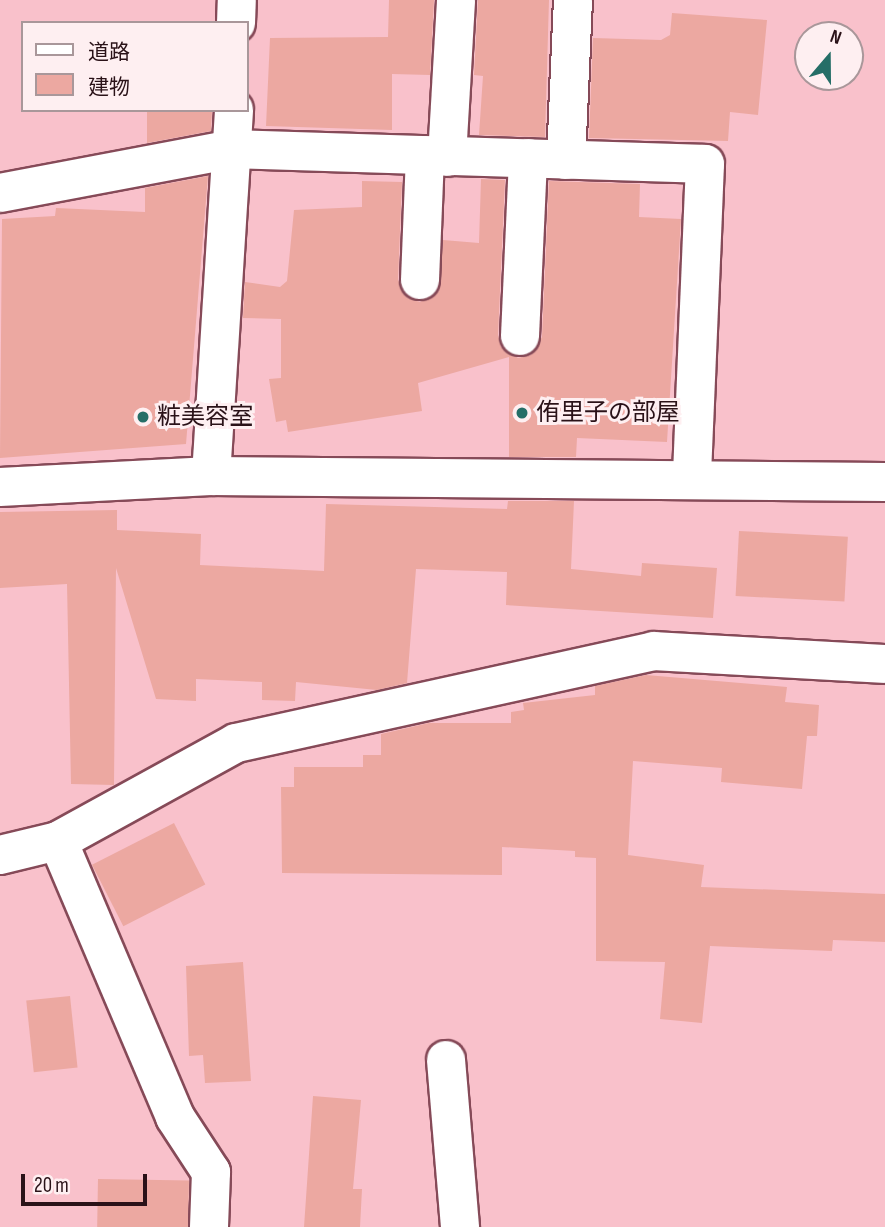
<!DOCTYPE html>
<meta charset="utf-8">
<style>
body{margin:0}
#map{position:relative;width:885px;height:1227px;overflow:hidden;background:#f9c1cb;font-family:"Sofia Sans Condensed","Noto Sans JP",sans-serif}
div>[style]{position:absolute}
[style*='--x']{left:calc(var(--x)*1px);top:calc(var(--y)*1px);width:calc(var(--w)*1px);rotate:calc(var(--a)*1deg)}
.building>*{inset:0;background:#eca8a1;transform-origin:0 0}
.roads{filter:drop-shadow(2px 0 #864a58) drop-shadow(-2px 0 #864a58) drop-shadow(0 2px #864a58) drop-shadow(0 -2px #864a58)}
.minor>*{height:38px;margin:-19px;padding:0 19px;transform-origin:19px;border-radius:19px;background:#fff}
.dots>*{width:19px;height:19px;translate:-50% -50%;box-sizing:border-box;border:4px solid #feeff1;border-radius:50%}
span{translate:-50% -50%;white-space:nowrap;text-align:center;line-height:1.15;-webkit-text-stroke:6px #feeff1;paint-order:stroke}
.poi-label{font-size:24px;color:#2a1218}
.left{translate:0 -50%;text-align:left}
.legend{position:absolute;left:21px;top:21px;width:228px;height:91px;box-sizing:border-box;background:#feeff1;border:2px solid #a9979a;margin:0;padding:9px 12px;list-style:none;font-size:21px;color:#2a1218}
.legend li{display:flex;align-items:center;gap:14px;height:35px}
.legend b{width:35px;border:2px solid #a9979a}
.north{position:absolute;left:794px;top:21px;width:70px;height:70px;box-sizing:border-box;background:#feeff1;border:2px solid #a9979a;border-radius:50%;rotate:20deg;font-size:19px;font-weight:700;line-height:28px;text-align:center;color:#2a1218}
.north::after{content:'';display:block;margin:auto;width:24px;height:32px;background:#256e67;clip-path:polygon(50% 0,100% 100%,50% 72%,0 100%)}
.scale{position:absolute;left:21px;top:1174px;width:126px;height:32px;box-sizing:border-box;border:4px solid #2a1218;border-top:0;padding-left:9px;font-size:21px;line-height:24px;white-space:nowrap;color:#2a1218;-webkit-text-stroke:5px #feeff1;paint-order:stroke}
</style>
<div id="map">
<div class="building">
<i style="clip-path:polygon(389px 0,434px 0,430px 75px,392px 74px,392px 130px,266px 126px,270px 38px,388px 37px)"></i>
<i style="clip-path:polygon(478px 0,549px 0,545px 137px,479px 135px,483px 76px,474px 75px)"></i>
<i style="clip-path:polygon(672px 13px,767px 20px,758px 115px,730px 112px,728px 141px,589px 138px,593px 38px,661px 40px,670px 35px)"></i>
<i style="clip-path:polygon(147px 110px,212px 110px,211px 131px,147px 143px)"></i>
<i style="clip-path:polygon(208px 176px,186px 444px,0 458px,2px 219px,55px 216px,56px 208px,145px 212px,145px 188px)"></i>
<i style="clip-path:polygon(481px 179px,505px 180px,498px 335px,501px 347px,518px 358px,531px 355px,542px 337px,549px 181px,640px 184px,639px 217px,681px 219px,667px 442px,577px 438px,576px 457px,509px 457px,509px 357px,418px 383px,422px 411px,288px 432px,286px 420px,276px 422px,269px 379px,281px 378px,281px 319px,243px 318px,245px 282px,280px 287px,287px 281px,294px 210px,362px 207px,362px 181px,402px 182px,398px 280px,408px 298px,420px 302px,439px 291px,443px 240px,479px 243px)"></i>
<i style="clip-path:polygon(508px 501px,574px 501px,571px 569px,641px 576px,642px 563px,717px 568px,713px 618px,506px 605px,507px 572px,416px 569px,407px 683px,377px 690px,296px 682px,295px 701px,262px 700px,262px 682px,196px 679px,196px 701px,156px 699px,116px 568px,114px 785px,71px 784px,67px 584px,0 588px,0 512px,117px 510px,117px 530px,201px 534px,200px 565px,324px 571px,326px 504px,507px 509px)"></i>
<i style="left:739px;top:531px;width:109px;height:65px;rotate:3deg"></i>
<i style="clip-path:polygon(646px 675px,787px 687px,785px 702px,819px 705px,817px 736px,807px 736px,802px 789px,721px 782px,722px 768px,633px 761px,628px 855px,704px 865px,701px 887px,885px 894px,885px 942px,833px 940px,832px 951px,710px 946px,702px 1023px,660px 1019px,665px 962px,596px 961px,596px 858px,575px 857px,575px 851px,502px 847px,502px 875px,282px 873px,281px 787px,294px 787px,294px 767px,363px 767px,363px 755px,381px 755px,381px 734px,429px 723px,511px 723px,511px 712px,524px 710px,523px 703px,595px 695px,595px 686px)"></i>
<i style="left:174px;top:823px;width:69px;height:92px;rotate:63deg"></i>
<i style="clip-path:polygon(243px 962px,251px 1081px,205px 1083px,203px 1055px,189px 1056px,186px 966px)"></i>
<i style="left:70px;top:996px;width:72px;height:44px;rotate:84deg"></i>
<i style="clip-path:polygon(313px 1096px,361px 1100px,353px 1189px,362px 1189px,360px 1227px,304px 1227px)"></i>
<i style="left:98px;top:1179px;width:91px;height:48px;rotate:1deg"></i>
</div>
<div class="roads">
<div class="minor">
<i style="--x:236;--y:23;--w:23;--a:-88"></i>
<i style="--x:447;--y:157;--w:157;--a:-86.7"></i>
<i style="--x:566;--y:160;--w:160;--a:-87.5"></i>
<i style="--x:0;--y:193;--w:237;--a:-10.7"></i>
<i style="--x:233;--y:149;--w:472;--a:1.8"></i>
<i style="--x:705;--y:164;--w:313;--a:92.4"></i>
<i style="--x:420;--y:280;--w:125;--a:-87.7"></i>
<i style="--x:520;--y:336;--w:178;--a:-87.4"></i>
<i style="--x:211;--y:476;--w:367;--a:-86.4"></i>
<i style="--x:0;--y:487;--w:211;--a:-3"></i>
<i style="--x:211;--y:476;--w:674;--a:0.51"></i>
<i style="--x:58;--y:841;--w:300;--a:67"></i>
<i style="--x:175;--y:1117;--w:66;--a:56.8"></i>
<i style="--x:211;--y:1172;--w:55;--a:92.1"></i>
<i style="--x:0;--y:855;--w:60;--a:-13.6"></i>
<i style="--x:58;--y:841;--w:203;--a:-28.8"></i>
<i style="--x:236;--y:743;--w:428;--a:-12.4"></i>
<i style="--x:654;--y:651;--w:231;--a:3.2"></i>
<i style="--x:446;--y:1060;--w:168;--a:85.2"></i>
</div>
</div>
<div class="dots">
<i style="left:522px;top:413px;background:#256e67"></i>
<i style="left:143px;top:417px;background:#256e67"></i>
</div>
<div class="poi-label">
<span class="left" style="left:536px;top:413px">侑里子の部屋</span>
<span class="left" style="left:157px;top:417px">粧美容室</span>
</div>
<ul class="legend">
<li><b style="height:9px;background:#fff"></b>道路</li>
<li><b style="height:19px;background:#eca8a1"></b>建物</li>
</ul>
<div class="north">N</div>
<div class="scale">20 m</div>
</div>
